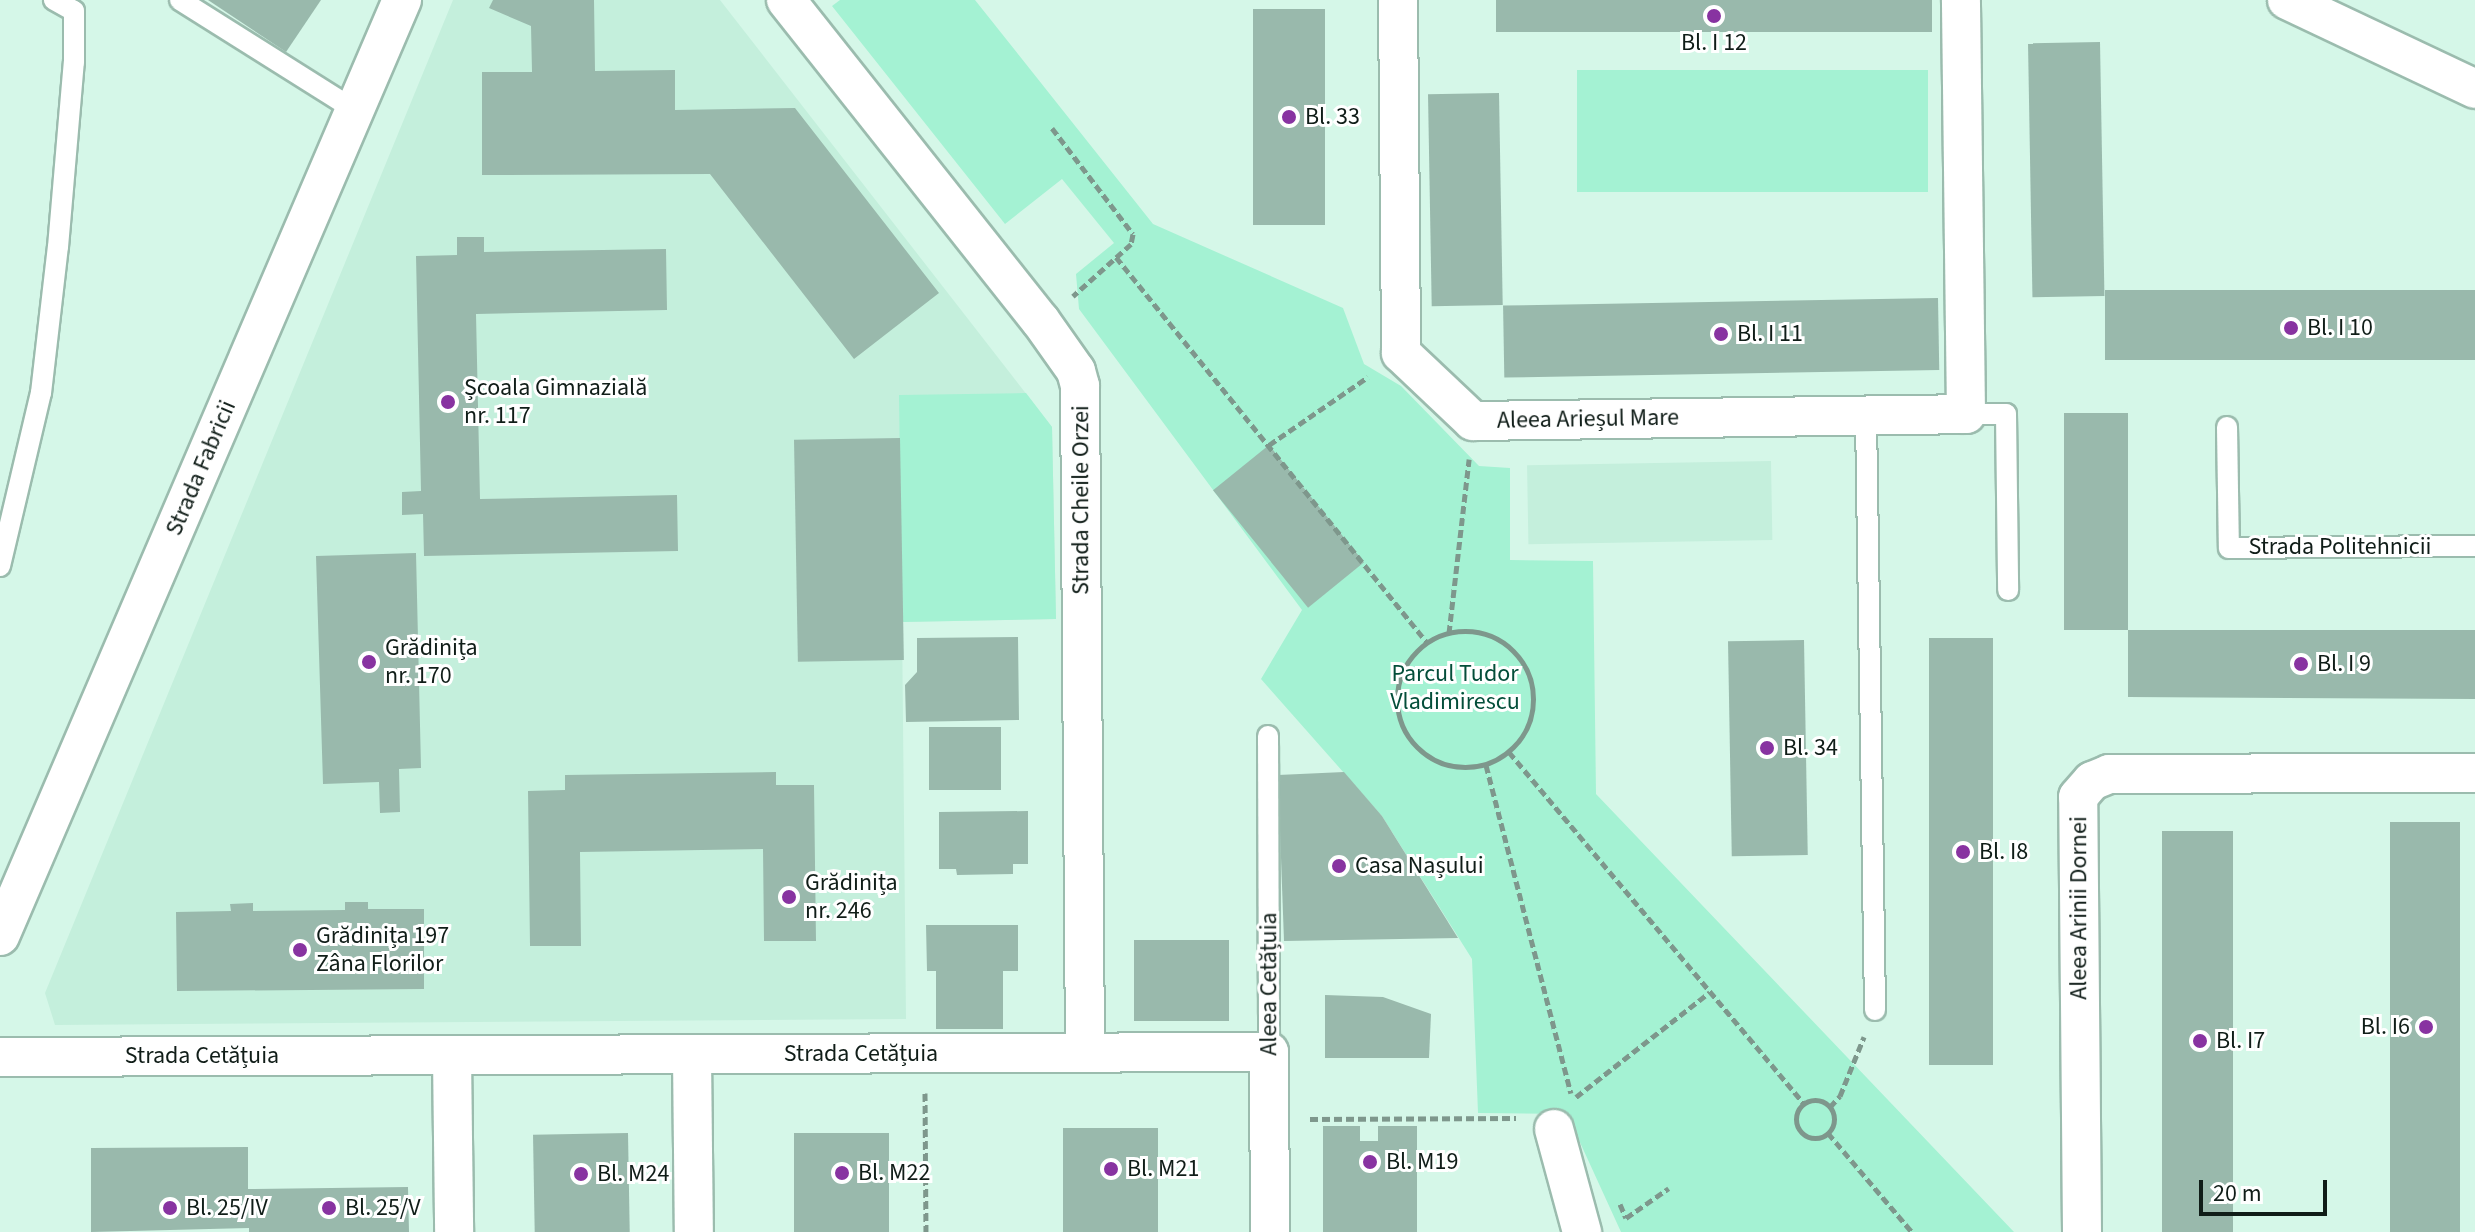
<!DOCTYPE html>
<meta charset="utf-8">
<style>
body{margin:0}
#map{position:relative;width:2475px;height:1232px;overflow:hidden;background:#d5f7e8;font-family:"Source Sans 3",sans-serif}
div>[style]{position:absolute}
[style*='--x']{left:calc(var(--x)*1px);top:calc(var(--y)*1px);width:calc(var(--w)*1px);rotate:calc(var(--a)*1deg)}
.built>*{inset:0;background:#c4efdc;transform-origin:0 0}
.green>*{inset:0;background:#a4f2d3;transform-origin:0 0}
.building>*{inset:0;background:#99b9ac;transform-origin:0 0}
.path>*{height:5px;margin-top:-2.5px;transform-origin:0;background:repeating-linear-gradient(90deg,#7e978c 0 8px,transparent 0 12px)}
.path>.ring{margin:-2.5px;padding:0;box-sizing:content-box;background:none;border:5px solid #7e978c;border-radius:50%}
.roads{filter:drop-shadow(2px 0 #9bbcae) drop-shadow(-2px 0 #9bbcae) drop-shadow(0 2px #9bbcae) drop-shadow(0 -2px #9bbcae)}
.lane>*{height:20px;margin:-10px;padding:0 10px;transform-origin:10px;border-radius:10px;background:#fff}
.street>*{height:38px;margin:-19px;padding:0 19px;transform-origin:19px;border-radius:19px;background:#fff}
.dots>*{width:22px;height:22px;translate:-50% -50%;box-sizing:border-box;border:4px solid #fff;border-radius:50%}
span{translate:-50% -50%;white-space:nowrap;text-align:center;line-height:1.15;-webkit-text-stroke:6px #fff;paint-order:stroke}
.poi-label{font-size:24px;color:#101d18}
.left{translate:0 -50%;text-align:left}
.right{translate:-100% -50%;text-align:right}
.street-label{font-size:24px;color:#101d18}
.park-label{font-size:24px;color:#044e3a}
.scale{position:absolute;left:2199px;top:1180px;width:128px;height:36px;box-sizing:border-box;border:4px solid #101d18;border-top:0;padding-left:10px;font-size:24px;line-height:28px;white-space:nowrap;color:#101d18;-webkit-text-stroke:6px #fff;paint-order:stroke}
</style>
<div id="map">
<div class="built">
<i style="clip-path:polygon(453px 0,720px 0,1052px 427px,1056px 619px,902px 622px,906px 1019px,55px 1025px,45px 993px)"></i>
<i style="left:1771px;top:461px;width:79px;height:244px;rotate:89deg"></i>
</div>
<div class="green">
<i style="clip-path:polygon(840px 0,975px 0,1153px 224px,1343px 308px,1364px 364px,1401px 386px,1479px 466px,1510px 468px,1510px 560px,1593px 561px,1596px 794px,2014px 1232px,1621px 1232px,1567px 1114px,1478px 1113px,1472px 959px,1382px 816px,1261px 679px,1302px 610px,1079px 309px,1076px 274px,1114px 243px,1062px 179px,1005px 224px,832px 6px)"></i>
<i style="left:1928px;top:70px;width:122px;height:351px;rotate:90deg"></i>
<i style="clip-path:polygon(1026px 393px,1052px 427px,1056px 619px,902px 622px,899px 395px)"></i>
</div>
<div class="building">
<i style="clip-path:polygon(208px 0,321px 0,286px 52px)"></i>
<i style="clip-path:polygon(493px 0,594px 0,595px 71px,675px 70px,675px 110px,795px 108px,939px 293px,854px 359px,710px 174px,482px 175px,482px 72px,532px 72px,531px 26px,489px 8px)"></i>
<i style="left:1496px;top:0;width:436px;height:32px"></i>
<i style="left:1253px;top:9px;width:72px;height:216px"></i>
<i style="left:2100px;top:42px;width:254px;height:72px;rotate:89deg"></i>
<i style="left:1499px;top:93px;width:212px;height:71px;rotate:89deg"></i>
<i style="clip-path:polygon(457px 237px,484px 237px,484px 252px,666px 249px,667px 310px,476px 314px,480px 499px,677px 495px,678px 551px,424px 556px,423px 514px,402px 515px,402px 492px,421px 491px,416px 256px,457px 255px)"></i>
<i style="left:2475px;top:290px;width:70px;height:370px;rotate:90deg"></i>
<i style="left:1938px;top:298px;width:72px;height:435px;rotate:89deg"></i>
<i style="clip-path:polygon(2064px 413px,2128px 413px,2128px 630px,2475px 630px,2475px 699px,2128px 697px,2128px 630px,2064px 630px)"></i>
<i style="left:900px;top:438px;width:222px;height:106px;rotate:89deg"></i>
<i style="left:1269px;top:445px;width:151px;height:72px;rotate:51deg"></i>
<i style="clip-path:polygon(416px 553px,421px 768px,399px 769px,400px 812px,380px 813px,379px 782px,323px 784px,316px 556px)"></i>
<i style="clip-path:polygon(1018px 637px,1019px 720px,906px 722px,905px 685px,917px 672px,917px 638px)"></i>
<i style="left:1929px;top:638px;width:64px;height:427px"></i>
<i style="left:1804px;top:640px;width:215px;height:76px;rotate:89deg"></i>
<i style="left:929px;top:727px;width:72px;height:63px"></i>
<i style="clip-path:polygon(776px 772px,776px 785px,814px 785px,816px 941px,764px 941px,763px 849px,580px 852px,581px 946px,530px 946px,528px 791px,565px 790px,565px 775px)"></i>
<i style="clip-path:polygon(1344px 772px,1382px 816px,1458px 938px,1284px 941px,1278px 775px)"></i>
<i style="clip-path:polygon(1028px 811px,1028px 864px,1013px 864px,1013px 874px,957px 875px,956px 869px,939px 869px,939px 812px)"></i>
<i style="left:2390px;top:822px;width:70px;height:410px"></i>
<i style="left:2162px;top:831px;width:71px;height:401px"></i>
<i style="clip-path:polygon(345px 902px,368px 902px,368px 909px,424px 909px,424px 989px,177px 991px,176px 912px,231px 911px,230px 904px,253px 903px,253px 911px,345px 910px)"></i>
<i style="clip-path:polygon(926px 925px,1018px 925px,1018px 971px,1003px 971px,1003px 1029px,936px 1029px,936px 971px,927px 971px)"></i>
<i style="left:1229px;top:940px;width:81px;height:95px;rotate:90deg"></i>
<i style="clip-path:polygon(1325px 995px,1383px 997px,1431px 1014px,1429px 1058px,1325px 1058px)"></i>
<i style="clip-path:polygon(1323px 1126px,1360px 1126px,1360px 1141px,1378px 1141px,1378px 1126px,1417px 1126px,1417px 1232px,1323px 1232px)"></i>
<i style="left:1063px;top:1128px;width:95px;height:104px"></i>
<i style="left:628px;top:1133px;width:99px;height:95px;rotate:89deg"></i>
<i style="left:889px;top:1133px;width:99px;height:95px;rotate:90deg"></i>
<i style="clip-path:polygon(248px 1147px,248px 1189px,408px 1187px,409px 1232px,249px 1232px,249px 1228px,91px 1232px,91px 1148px)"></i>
</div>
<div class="path">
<i style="--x:1052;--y:128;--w:133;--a:52.6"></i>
<i style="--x:1133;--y:234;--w:10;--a:101"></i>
<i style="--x:1131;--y:244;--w:78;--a:138.1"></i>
<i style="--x:1116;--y:257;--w:496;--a:51.1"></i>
<i style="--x:1269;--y:445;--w:120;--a:-34.5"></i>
<i class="ring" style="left:1397px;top:631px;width:131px;height:131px"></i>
<i style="--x:1449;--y:633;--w:175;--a:-83.4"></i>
<i style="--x:1509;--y:752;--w:459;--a:50"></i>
<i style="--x:1486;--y:765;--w:339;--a:75.5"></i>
<i style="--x:925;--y:1093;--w:139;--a:89.6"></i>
<i style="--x:1576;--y:1097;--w:170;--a:-38.1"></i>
<i class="ring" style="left:1796px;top:1100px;width:33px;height:33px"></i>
<i style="--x:1830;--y:1107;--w:15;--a:-48"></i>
<i style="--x:1840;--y:1096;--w:64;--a:-67.9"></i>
<i style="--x:1310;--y:1119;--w:206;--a:-0.3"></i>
<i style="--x:1828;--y:1133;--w:130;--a:49.7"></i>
<i style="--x:1620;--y:1204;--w:15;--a:67"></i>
<i style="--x:1626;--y:1218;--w:52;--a:-34.9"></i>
</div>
<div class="roads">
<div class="lane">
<i style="--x:180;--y:0;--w:207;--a:32.2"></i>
<i style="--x:1966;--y:414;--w:40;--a:0"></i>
<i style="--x:2006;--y:414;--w:176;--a:89.3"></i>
<i style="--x:1866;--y:416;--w:594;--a:89.13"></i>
<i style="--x:2227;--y:427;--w:121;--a:89.1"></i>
<i style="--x:2229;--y:548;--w:246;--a:-0.5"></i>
<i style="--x:0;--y:566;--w:178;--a:-76.7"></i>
<i style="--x:41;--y:393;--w:147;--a:-83.4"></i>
<i style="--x:58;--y:247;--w:186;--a:-85.1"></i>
<i style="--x:74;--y:62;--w:51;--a:-90"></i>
<i style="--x:74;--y:11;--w:23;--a:-151"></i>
<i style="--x:1268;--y:736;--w:316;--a:89.8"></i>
</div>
<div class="street">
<i style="--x:786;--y:0;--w:409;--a:51.6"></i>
<i style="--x:1040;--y:320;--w:62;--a:54.8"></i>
<i style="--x:1076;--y:371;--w:16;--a:75"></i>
<i style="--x:1080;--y:386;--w:667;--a:89.57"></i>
<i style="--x:1398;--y:0;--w:353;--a:89.5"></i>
<i style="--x:1401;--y:353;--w:99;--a:43.4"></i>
<i style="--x:1473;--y:421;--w:493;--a:-0.8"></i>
<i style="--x:1966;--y:414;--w:414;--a:-90.7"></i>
<i style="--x:2287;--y:0;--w:208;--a:25.3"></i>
<i style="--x:0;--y:936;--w:1019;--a:-66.76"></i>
<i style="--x:692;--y:1055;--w:177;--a:89.4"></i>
<i style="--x:452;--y:1056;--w:176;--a:89.3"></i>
<i style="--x:0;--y:1057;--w:1269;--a:-0.23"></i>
<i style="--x:1269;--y:1052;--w:180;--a:89.7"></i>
<i style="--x:1554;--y:1129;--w:107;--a:74.8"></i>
<i style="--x:2082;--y:1232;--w:435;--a:-90.5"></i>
<i style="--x:2078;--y:797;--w:21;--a:-49"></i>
<i style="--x:2092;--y:781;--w:18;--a:-22"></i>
<i style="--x:2109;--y:774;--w:366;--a:-0.2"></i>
</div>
</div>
<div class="dots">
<i style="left:1714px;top:16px;background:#8833a1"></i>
<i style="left:1289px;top:117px;background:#8833a1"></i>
<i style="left:2291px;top:328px;background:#8833a1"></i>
<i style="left:1721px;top:334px;background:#8833a1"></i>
<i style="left:448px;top:402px;background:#8833a1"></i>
<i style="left:369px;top:662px;background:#8833a1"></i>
<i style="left:2301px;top:664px;background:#8833a1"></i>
<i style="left:1767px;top:748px;background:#8833a1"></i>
<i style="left:1963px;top:852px;background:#8833a1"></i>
<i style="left:1339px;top:866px;background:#8833a1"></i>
<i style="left:789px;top:897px;background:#8833a1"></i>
<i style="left:300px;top:950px;background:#8833a1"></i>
<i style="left:2426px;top:1027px;background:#8833a1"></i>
<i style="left:2200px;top:1041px;background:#8833a1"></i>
<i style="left:1370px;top:1162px;background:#8833a1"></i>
<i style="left:1111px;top:1169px;background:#8833a1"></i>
<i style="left:842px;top:1173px;background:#8833a1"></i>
<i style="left:581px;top:1174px;background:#8833a1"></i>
<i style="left:170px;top:1208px;background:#8833a1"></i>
<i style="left:329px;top:1208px;background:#8833a1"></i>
</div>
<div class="poi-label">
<span style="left:1714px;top:43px">Bl. I 12</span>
<span class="left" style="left:1305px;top:117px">Bl. 33</span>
<span class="left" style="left:2307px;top:328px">Bl. I 10</span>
<span class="left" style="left:1737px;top:334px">Bl. I 11</span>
<span class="left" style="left:464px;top:402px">Școala Gimnazială<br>nr. 117</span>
<span class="left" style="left:385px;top:662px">Grădinița<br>nr. 170</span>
<span class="left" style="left:2317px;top:664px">Bl. I 9</span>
<span class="left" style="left:1783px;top:748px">Bl. 34</span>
<span class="left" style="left:1979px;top:852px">Bl. I8</span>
<span class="left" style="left:1355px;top:866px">Casa Nașului</span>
<span class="left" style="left:805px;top:897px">Grădinița<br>nr. 246</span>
<span class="left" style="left:316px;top:950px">Grădinița 197<br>Zâna Florilor</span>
<span class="right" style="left:2410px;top:1027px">Bl. I6</span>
<span class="left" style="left:2216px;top:1041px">Bl. I7</span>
<span class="left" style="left:1386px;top:1162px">Bl. M19</span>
<span class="left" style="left:1127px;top:1169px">Bl. M21</span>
<span class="left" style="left:858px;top:1173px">Bl. M22</span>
<span class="left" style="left:597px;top:1174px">Bl. M24</span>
<span class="left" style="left:186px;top:1208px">Bl. 25/IV</span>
<span class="left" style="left:345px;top:1208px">Bl. 25/V</span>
</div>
<div class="street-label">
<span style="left:1588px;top:419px;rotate:-1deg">Aleea Arieșul Mare</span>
<span style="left:201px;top:468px;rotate:-67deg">Strada Fabricii</span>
<span style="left:1081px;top:500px;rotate:-90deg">Strada Cheile Orzei</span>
<span style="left:2340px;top:547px">Strada Politehnicii</span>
<span style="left:2079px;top:908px;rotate:-90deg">Aleea Arinii Dornei</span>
<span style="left:1269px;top:984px;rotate:-90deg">Aleea Cetățuia</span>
<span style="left:861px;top:1054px">Strada Cetățuia</span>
<span style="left:202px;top:1056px">Strada Cetățuia</span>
</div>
<div class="park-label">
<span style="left:1455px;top:688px">Parcul Tudor<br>Vladimirescu</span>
</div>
<div class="scale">20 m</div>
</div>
